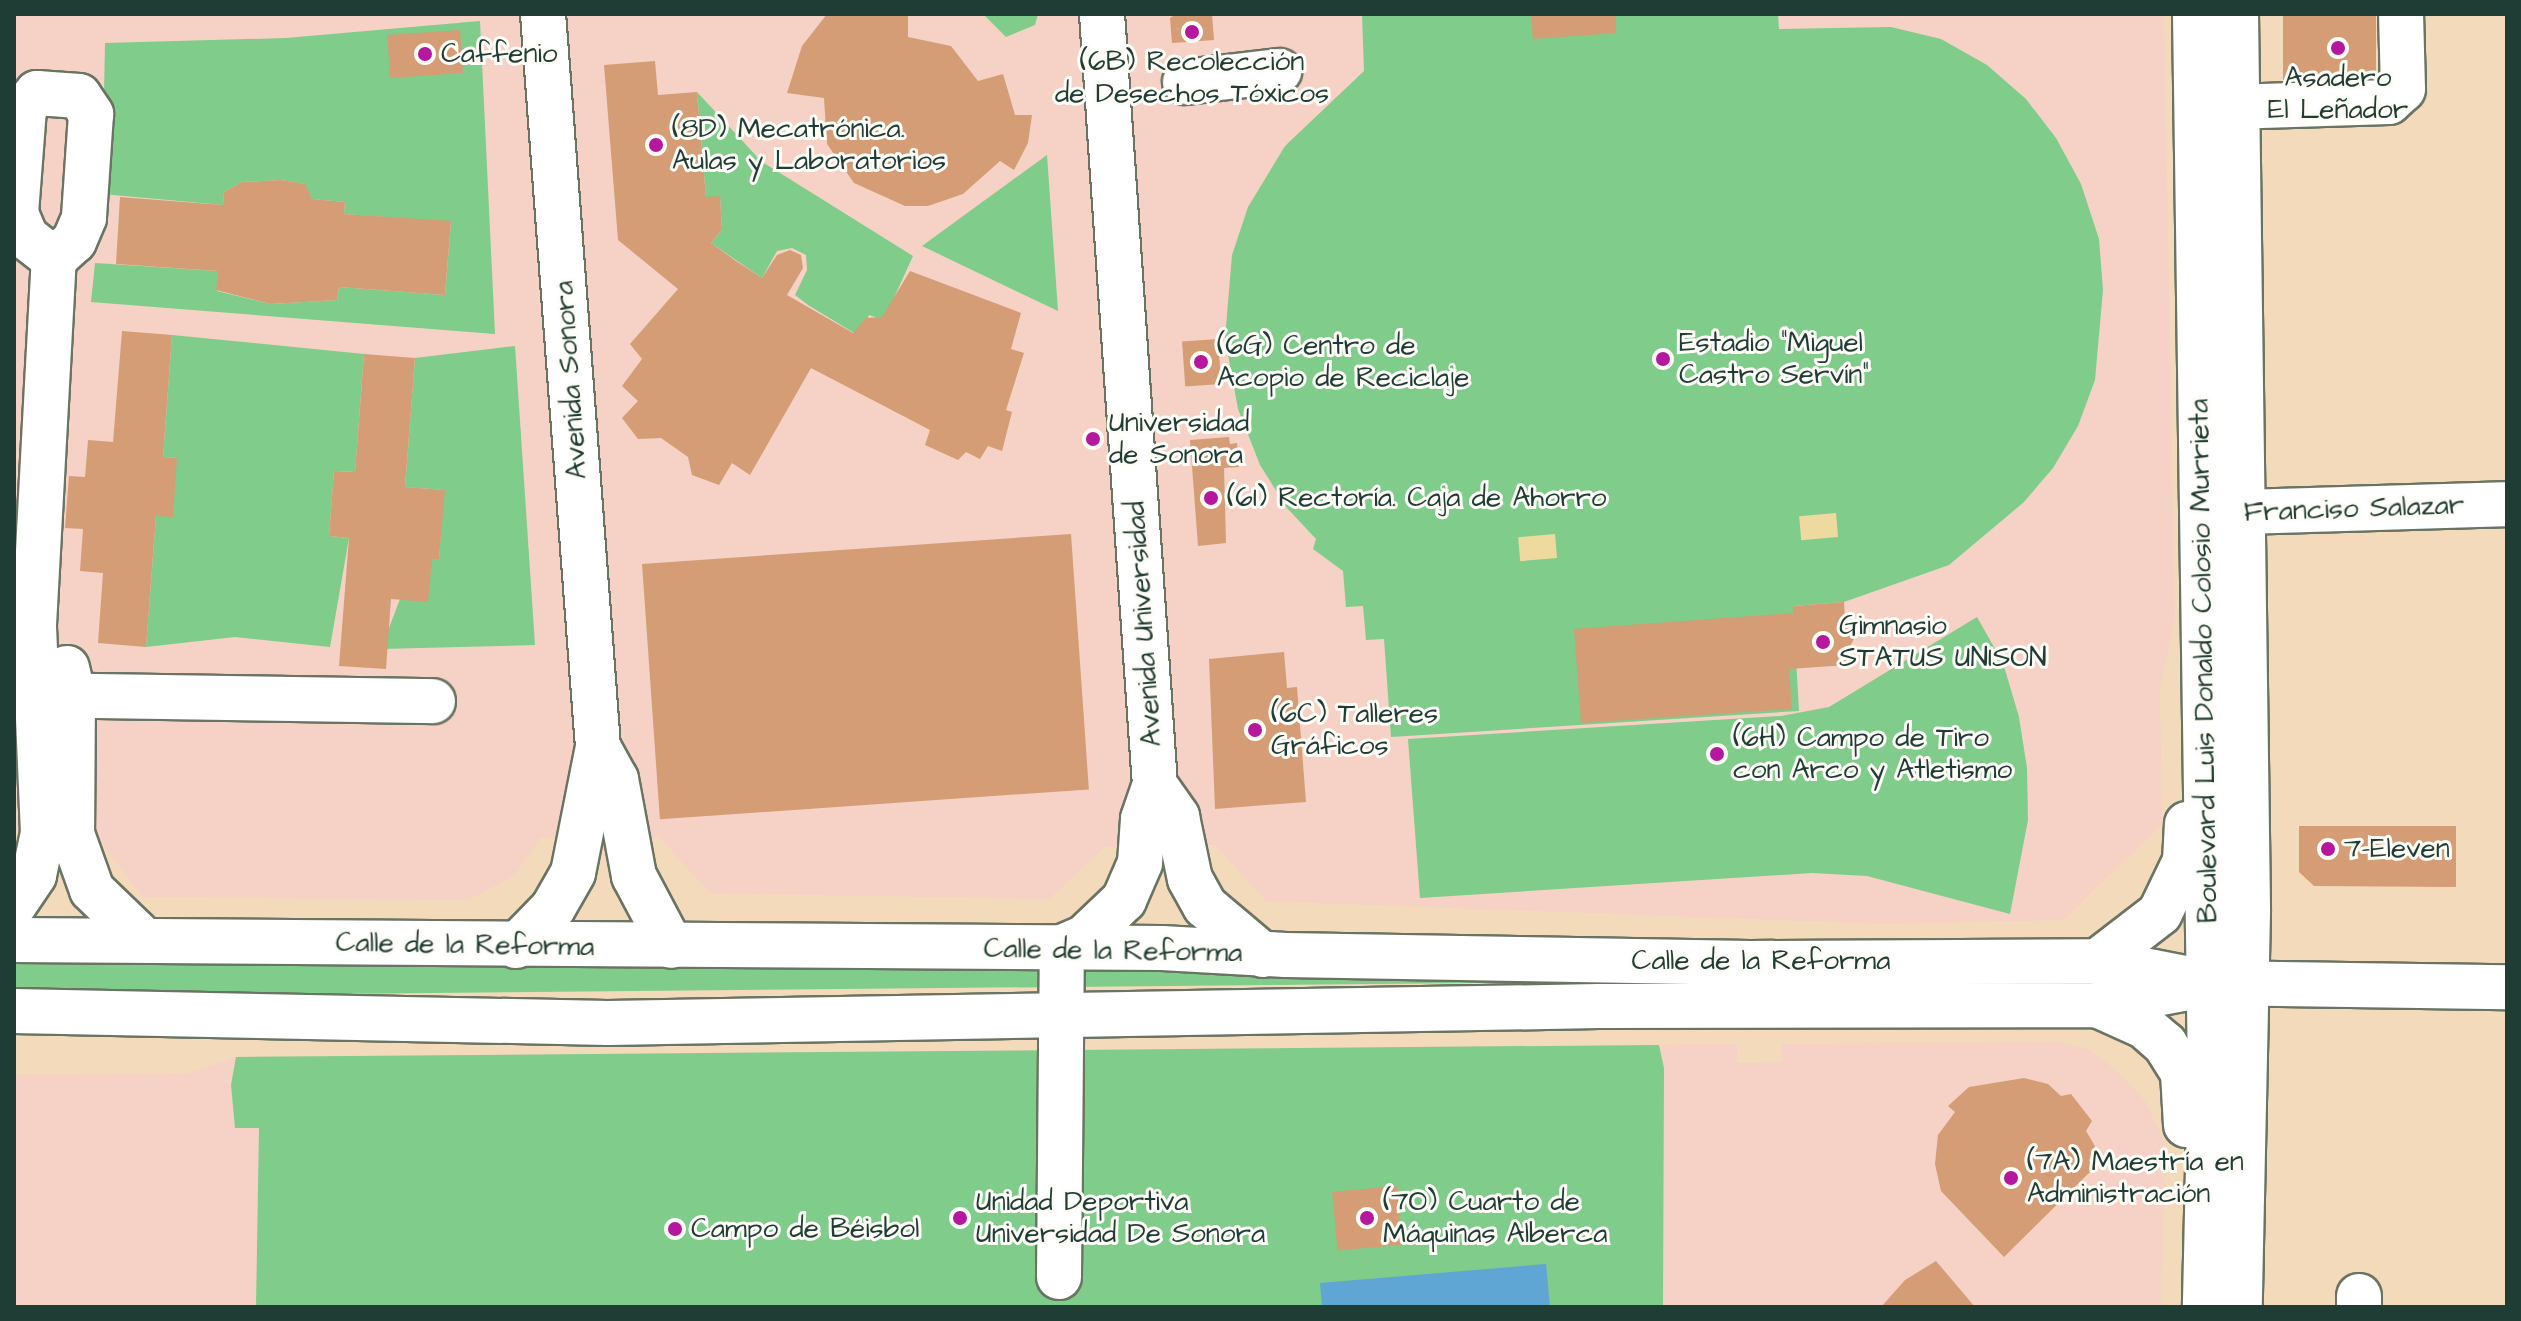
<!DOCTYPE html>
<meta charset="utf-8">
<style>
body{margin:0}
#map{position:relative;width:2521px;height:1321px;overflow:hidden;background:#f3daba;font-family:"Architects Daughter",sans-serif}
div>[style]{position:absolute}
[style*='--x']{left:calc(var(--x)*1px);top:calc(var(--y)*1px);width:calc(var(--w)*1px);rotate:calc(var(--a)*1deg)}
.built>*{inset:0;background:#f6d1c5}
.green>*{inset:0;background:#7fcc8b}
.sand>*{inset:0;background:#eeda9e;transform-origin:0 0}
.water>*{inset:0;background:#5fa6d5}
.building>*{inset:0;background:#d49d75;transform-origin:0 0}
.roads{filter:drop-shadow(2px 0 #697463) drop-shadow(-2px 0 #697463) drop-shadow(0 2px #697463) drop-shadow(0 -2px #697463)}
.minor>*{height:44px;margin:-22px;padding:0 22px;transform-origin:22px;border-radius:22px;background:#fff}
.major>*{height:44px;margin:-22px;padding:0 22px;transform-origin:22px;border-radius:22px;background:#fff}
.dots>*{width:22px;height:22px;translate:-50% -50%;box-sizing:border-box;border:4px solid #fdfcf7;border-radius:50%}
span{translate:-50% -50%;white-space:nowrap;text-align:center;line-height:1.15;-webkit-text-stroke:6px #fdfcf7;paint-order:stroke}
.poi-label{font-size:28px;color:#1f3d34}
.left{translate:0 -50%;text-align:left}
.street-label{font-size:28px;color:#1f3d34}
.frame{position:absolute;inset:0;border:16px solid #1f3d34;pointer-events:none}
</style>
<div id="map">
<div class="built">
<i style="clip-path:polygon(14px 14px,2164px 14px,2175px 619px,2160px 687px,2162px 824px,2063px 920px,1885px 924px,1266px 901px,1215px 845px,1105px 847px,1049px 899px,710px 893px,659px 837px,540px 838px,515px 875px,468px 900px,143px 897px,96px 836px,14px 833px)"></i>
<i style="clip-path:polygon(2058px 1042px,2090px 1050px,2118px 1072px,2145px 1101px,2165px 1143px,2161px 1307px,14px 1307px,14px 1075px,186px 1074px,236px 1057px,1737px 1044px,1737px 1063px,1782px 1062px,1782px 1044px)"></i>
</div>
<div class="green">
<i style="clip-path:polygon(983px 14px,1038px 14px,1035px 25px,1006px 37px)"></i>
<i style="clip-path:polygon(1362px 14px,1778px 14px,1779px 29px,1891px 27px,1941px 39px,1987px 65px,2026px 99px,2056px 138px,2081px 184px,2099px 239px,2103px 290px,2095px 380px,2078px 426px,2053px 468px,2024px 502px,1949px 565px,1844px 602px,1793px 606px,1799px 711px,1391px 737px,1384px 639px,1366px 640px,1363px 606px,1346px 607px,1343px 571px,1313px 549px,1316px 539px,1287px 508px,1260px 465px,1238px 409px,1225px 338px,1232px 255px,1248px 207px,1285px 146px,1364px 71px)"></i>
<i style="clip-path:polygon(480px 21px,495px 334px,91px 302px,95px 263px,218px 271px,217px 291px,271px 304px,337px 300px,339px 287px,445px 295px,451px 222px,344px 214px,345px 202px,312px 199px,304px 184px,281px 180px,242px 182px,224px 192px,223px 205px,102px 194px,105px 43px,286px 38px)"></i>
<i style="clip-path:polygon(697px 92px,761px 161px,913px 256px,892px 302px,893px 323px,869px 315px,859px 336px,808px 305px,795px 295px,807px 270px,806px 255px,792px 248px,777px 251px,762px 278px,711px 243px,722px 229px,720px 197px,706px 197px)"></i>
<i style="clip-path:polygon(1047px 155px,1058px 311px,922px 246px)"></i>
<i style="clip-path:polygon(172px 335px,364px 354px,355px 472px,334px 471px,329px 536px,349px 538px,330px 647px,235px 637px,146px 647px,156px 516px,177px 458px,163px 457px)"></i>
<i style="clip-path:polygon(515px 346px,535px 645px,381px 649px,400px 599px,432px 559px,439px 559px,444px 490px,405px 487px,415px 358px)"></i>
<i style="clip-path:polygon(1977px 617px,2003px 663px,2019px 717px,2027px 768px,2028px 820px,2010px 914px,1867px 876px,1812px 873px,1420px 898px,1408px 739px,1781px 716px,1829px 707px)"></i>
<i style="clip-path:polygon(14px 957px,1154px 971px,1578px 977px,1577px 982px,14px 997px)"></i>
<i style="clip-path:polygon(1659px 1045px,1664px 1068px,1663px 1307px,256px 1307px,259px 1128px,235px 1128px,231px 1085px,236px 1057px)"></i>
</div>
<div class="sand">
<i style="left:1836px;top:513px;width:24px;height:37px;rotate:85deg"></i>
<i style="left:1555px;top:534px;width:24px;height:37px;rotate:85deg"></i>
</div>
<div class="water">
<i style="clip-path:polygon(1546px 1264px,1550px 1307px,1322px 1307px,1320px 1283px)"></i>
</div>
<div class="building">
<i style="clip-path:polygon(827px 14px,908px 14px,908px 37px,951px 46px,978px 81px,1003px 74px,1015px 115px,1032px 115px,1028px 143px,1014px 170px,1000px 161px,963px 194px,928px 206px,905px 206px,854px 183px,827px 144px,824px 98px,787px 93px,802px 46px)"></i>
<i style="clip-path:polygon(1176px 14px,1212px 14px,1214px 40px,1172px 43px,1170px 18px)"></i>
<i style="clip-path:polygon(1531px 14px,1616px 14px,1616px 33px,1533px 39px)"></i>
<i style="left:2283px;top:14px;width:93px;height:66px"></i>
<i style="left:460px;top:30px;width:43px;height:73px;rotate:86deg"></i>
<i style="clip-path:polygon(655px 61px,658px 95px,697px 92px,706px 197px,720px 196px,722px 229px,711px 243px,736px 261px,762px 278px,777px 255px,790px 250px,801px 255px,803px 268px,787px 295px,853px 333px,866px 318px,882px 317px,910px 271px,1021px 313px,1011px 349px,1024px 353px,1006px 410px,1012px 412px,1002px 451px,988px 446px,980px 459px,966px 452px,958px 460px,925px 445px,930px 430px,811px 368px,750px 475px,732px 463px,719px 485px,692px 475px,688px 457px,661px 438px,638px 439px,622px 418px,638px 401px,622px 386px,642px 359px,630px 344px,678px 289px,618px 240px,604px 65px)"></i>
<i style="clip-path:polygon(281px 180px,305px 184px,312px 199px,345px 202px,344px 214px,451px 221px,445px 295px,339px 287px,337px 300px,271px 304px,216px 290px,218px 271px,116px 264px,120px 197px,223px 205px,224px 192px,242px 182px)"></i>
<i style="clip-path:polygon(122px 331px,172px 335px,163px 457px,177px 458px,173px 517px,156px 516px,146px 647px,98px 643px,103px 573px,80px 571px,83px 529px,65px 528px,69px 476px,85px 477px,88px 440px,113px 442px)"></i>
<i style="left:1218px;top:339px;width:45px;height:36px;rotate:86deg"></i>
<i style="clip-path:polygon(364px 354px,415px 358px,405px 487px,445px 490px,439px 559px,432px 559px,428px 602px,391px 599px,386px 669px,339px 666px,349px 538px,329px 536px,334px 471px,355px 472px)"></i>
<i style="clip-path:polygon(1229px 437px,1230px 444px,1237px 443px,1239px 467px,1224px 468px,1226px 543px,1198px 546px,1190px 440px)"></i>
<i style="left:1071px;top:534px;width:256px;height:430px;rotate:86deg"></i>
<i style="clip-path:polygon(1844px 602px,1845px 619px,1857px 633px,1847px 652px,1847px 665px,1789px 669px,1792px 709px,1581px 723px,1574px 629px,1793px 613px,1793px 606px)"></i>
<i style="clip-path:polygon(1284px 652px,1287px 688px,1297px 687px,1306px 802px,1215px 809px,1209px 659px)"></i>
<i style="clip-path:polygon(2299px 826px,2456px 826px,2456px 887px,2314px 886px,2299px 872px)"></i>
<i style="clip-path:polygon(2024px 1078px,2048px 1084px,2061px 1096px,2071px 1094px,2092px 1121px,2086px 1131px,2095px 1146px,2089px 1161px,2096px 1166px,2004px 1257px,1941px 1191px,1935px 1164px,1938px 1135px,1955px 1112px,1948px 1106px,1969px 1087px)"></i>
<i style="left:1397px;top:1186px;width:59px;height:65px;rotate:85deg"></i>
<i style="clip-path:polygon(1936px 1261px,1975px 1307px,1881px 1307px,1905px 1280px)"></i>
</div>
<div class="roads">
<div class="minor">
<i style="--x:1102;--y:14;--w:773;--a:86.07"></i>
<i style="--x:1155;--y:785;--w:39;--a:55"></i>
<i style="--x:1177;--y:817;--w:63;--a:78.2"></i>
<i style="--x:1190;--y:879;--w:31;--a:61"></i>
<i style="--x:1205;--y:906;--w:76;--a:40.2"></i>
<i style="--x:1185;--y:82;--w:95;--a:-6.7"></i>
<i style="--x:37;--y:93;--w:42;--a:4.1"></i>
<i style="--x:79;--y:96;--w:22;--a:56"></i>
<i style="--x:91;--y:114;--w:104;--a:93.9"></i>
<i style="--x:84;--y:218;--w:25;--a:113"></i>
<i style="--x:74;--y:241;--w:27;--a:138"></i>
<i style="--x:54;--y:259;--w:36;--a:-142"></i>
<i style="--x:26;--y:237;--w:26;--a:-113"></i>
<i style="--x:16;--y:213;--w:105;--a:-85.6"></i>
<i style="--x:24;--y:108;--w:20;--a:-49"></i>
<i style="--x:2198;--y:108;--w:191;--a:-1.8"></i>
<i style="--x:2389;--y:102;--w:19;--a:-43"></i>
<i style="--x:2403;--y:89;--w:75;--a:-91.5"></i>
<i style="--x:2206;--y:513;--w:301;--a:-1.7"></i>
<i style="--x:67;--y:668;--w:28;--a:77"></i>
<i style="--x:73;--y:695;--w:139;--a:90.4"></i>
<i style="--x:72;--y:834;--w:59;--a:70.3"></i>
<i style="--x:92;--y:890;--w:71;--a:43.9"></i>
<i style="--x:38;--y:695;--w:395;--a:0.9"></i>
<i style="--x:598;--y:747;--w:37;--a:61"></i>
<i style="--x:616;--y:779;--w:99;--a:79.5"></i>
<i style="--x:634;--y:876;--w:79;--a:62.1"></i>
<i style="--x:14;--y:905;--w:36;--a:-56"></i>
<i style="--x:34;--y:875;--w:43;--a:-77.9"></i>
<i style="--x:43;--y:833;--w:208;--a:-92.5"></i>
<i style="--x:34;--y:625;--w:367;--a:-86.9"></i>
<i style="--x:516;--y:946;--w:53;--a:-45.8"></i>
<i style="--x:553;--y:908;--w:40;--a:-60.3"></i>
<i style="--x:573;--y:873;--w:128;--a:-78.8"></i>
<i style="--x:598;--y:747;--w:735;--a:-94.29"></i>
<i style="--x:1059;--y:1277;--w:330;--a:-89.5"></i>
<i style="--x:1062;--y:947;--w:25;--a:-23"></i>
<i style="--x:1085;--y:937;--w:54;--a:-43.5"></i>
<i style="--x:1124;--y:900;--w:40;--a:-66.6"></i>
<i style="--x:1140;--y:863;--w:44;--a:-86.1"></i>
<i style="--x:1143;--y:819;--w:36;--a:-71"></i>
<i style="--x:2359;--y:1307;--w:11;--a:-90"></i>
</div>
<div class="major">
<i style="--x:2195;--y:14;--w:1066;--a:89.19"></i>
<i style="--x:2210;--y:1080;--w:227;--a:91.3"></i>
<i style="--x:2236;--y:14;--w:898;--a:89.23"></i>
<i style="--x:2248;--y:912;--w:395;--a:91.2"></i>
<i style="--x:14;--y:940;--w:1148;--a:0.4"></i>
<i style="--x:1162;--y:948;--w:124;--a:3.2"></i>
<i style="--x:1286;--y:955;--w:464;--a:1"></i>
<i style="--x:1750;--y:963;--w:348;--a:-0.3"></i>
<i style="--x:2098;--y:961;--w:114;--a:11.1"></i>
<i style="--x:2210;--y:983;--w:297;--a:0.8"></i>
<i style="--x:2098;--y:961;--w:78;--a:-37.7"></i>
<i style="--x:2160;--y:913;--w:58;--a:-64.3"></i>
<i style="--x:2185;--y:861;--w:37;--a:-87"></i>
<i style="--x:2097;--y:1005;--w:51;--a:24.1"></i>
<i style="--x:2144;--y:1026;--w:28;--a:41"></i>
<i style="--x:2165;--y:1044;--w:34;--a:58"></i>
<i style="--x:2183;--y:1073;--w:52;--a:86.7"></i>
<i style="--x:14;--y:1011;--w:594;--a:1.16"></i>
<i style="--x:608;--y:1023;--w:991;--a:-0.98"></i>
<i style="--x:1599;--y:1006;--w:498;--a:-0.1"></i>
<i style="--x:2097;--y:1005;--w:93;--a:-10.6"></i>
</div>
</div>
<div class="dots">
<i style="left:1192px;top:32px;background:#b5179e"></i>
<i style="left:2338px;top:48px;background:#b5179e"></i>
<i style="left:425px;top:54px;background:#b5179e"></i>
<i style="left:656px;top:145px;background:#b5179e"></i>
<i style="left:1663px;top:359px;background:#b5179e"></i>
<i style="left:1201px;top:362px;background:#b5179e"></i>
<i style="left:1093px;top:439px;background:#b5179e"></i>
<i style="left:1211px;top:498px;background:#b5179e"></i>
<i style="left:1823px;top:642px;background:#b5179e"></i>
<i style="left:1255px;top:730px;background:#b5179e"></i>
<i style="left:1717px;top:754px;background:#b5179e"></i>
<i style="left:2328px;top:849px;background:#b5179e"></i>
<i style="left:2011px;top:1178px;background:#b5179e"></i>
<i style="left:960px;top:1218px;background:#b5179e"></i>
<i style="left:1367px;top:1218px;background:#b5179e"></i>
<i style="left:675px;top:1229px;background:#b5179e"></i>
</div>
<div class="poi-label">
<span class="left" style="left:441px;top:54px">Caffenio</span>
<span style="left:1192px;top:78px">(6B) Recolección<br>de Desechos Tóxicos</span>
<span style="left:2338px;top:94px">Asadero<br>El Leñador</span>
<span class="left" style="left:672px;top:145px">(8D) Mecatrónica.<br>Aulas y Laboratorios</span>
<span class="left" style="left:1679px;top:359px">Estadio "Miguel<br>Castro Servín"</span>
<span class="left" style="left:1217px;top:362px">(6G) Centro de<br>Acopio de Reciclaje</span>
<span class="left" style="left:1109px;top:439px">Universidad<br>de Sonora</span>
<span class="left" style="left:1227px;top:498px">(6I) Rectoría. Caja de Ahorro</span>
<span class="left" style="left:1839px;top:642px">Gimnasio<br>STATUS UNISON</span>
<span class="left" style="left:1271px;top:730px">(6C) Talleres<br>Gráficos</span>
<span class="left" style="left:1733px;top:754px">(6H) Campo de Tiro<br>con Arco y Atletismo</span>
<span class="left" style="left:2344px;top:849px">7-Eleven</span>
<span class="left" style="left:2027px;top:1178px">(7A) Maestría en<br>Administración</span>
<span class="left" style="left:976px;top:1218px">Unidad Deportiva<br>Universidad De Sonora</span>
<span class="left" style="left:1383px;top:1218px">(7O) Cuarto de<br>Máquinas Alberca</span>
<span class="left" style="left:691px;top:1229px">Campo de Béisbol</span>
</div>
<div class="street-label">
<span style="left:571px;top:380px;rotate:-94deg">Avenida Sonora</span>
<span style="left:2354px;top:509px;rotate:-2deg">Franciso Salazar</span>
<span style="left:1144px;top:624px;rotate:-94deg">Avenida Universidad</span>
<span style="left:2204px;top:661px;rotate:-91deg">Boulevard Luis Donaldo Colosio Murrieta</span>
<span style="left:465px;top:945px;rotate:1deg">Calle de la Reforma</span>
<span style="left:1113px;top:951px;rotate:1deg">Calle de la Reforma</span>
<span style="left:1761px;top:961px">Calle de la Reforma</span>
</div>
<div class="frame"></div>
</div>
